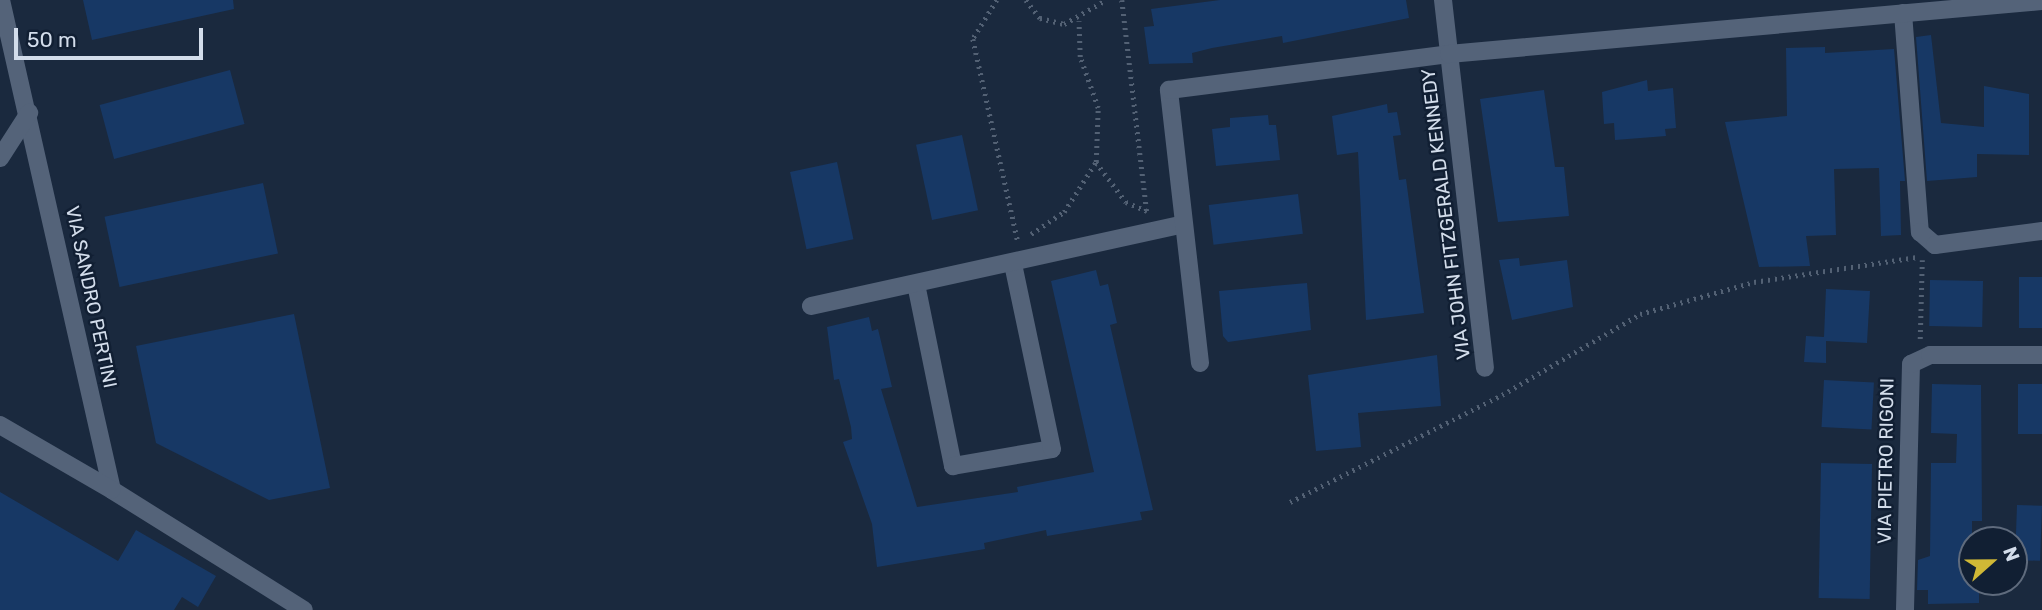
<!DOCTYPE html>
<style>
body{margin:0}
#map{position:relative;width:2042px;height:610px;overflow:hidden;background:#1a293e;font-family:Rubik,sans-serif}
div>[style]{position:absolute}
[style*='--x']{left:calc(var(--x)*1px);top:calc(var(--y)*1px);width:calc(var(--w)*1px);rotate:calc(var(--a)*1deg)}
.building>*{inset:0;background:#173865;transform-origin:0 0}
.path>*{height:4.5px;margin-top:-2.25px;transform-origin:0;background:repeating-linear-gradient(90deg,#536174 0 2px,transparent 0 7px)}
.minor>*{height:18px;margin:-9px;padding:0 9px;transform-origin:9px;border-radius:9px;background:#546379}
span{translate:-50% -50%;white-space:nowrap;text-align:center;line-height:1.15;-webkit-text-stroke:5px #111f33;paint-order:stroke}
.street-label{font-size:19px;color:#d3ddeb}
.north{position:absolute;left:1958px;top:526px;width:70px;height:70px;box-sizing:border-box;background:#111f33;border:2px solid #5f6b7d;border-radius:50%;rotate:69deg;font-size:19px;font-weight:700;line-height:28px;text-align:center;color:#d3ddeb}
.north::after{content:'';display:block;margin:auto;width:24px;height:32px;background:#d0b836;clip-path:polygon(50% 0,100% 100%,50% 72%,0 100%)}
.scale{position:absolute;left:14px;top:28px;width:189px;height:32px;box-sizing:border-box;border:4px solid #d3ddeb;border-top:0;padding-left:9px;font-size:21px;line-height:24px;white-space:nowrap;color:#d3ddeb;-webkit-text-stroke:5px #111f33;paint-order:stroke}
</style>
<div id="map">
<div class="building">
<i style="clip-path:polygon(83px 0,233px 0,234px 9px,92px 40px)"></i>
<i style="clip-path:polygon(1220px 0,1406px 0,1409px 18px,1283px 43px,1282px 36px,1212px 48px,1192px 53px,1193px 63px,1149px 64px,1144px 27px,1154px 26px,1151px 9px)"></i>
<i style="clip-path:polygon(1931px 35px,1941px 123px,1984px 127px,1984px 86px,2029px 94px,2029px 155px,1977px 154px,1977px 177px,1927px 181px,1916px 37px)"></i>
<i style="clip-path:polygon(1825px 47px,1825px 53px,1894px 49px,1905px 181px,1900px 181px,1901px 235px,1881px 236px,1879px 168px,1834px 169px,1836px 235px,1806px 236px,1810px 266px,1759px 267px,1725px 122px,1787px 116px,1786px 48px)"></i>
<i style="left:230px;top:70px;width:56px;height:135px;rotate:75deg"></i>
<i style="clip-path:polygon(1647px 80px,1648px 91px,1673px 88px,1676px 128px,1665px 129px,1666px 136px,1615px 140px,1614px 123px,1604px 124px,1602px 92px)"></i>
<i style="clip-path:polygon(1544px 90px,1555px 167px,1564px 167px,1569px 216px,1498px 222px,1480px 99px)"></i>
<i style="clip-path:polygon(1387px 104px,1388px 113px,1397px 112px,1401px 135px,1393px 136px,1399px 180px,1406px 179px,1424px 313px,1366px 320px,1358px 152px,1337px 155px,1332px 116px)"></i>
<i style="clip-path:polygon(1268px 115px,1269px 125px,1276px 125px,1280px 160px,1216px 166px,1212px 129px,1230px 127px,1230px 118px)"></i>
<i style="left:962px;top:135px;width:77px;height:47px;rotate:78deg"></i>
<i style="left:837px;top:162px;width:79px;height:48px;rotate:78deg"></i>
<i style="left:263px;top:183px;width:72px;height:162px;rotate:78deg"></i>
<i style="left:1298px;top:194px;width:40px;height:90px;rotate:83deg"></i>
<i style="clip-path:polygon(1519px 258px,1520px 266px,1567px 260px,1573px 307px,1512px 320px,1499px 260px)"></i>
<i style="clip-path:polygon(1096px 270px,1100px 286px,1108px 284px,1117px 323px,1110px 325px,1153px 510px,1140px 512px,1142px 520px,1047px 536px,1046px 530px,984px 543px,985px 549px,877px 567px,872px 524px,843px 442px,852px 439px,851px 427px,839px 379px,834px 380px,827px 327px,869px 317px,872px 331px,878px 329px,892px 387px,881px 389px,917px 507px,1018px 492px,1017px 487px,1094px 472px,1051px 281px)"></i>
<i style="left:2019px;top:277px;width:23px;height:51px"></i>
<i style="left:1983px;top:281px;width:46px;height:53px;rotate:91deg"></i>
<i style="clip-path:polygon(1307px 283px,1311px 330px,1228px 342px,1223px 336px,1219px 291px)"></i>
<i style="clip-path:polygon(1826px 289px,1870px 291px,1867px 343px,1826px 341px,1826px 363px,1804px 362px,1806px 336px,1824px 337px)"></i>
<i style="clip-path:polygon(294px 314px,330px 488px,269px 500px,156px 443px,136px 346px)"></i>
<i style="clip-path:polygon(1437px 355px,1441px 406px,1358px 413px,1361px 447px,1316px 451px,1308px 375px)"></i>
<i style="left:1824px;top:380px;width:50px;height:47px;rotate:3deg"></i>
<i style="clip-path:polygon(1932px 384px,1981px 385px,1982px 521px,1972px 521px,1972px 582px,1979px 582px,1979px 603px,1928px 604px,1928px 590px,1917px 590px,1918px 560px,1930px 556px,1931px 463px,1956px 463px,1957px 434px,1931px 433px)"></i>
<i style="left:2018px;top:384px;width:24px;height:50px"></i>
<i style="left:1872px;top:464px;width:135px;height:51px;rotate:91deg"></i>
<i style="clip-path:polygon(0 492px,118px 561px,136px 530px,216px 576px,198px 607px,182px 597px,174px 610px,0 610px)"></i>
<i style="left:2017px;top:505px;width:25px;height:55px;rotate:2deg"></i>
</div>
<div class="path">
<i style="--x:997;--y:0;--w:46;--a:121.6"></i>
<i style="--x:973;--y:39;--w:208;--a:77.5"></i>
<i style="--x:1026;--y:0;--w:23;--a:52"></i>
<i style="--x:1040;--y:18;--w:25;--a:14"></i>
<i style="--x:1064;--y:24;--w:48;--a:-29.7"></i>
<i style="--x:1122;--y:0;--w:214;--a:83.3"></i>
<i style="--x:1096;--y:162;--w:50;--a:53.1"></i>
<i style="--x:1126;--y:202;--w:23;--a:23"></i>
<i style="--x:1031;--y:234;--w:40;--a:-34"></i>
<i style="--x:1064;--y:212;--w:59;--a:-57.4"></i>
<i style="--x:1096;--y:162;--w:54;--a:-87.9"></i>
<i style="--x:1098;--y:108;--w:54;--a:-109.4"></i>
<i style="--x:1080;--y:57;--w:36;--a:-92"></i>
<i style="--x:1920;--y:339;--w:79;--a:-88.5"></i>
<i style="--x:1290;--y:502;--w:237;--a:-26.8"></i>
<i style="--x:1502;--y:395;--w:160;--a:-30.4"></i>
<i style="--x:1640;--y:314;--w:118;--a:-15.7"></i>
<i style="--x:1754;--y:282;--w:165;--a:-8.7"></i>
</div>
<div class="minor">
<i style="--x:1;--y:0;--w:502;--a:77.24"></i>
<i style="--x:112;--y:490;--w:226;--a:32"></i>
<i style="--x:1443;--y:0;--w:370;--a:83.5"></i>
<i style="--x:1903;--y:13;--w:220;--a:85.6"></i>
<i style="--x:1920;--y:232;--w:20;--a:41"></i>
<i style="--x:1935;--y:245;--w:108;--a:-7.5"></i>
<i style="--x:0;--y:158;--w:54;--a:-57.2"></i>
<i style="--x:916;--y:284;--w:186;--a:78.5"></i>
<i style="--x:953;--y:466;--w:100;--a:-9.7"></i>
<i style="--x:1052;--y:449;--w:189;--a:-101.9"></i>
<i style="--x:811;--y:306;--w:381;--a:-12.4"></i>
<i style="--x:1200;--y:363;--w:275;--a:-96.5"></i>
<i style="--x:1169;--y:90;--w:282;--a:-7.3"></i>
<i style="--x:1449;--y:54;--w:595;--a:-5.11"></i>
<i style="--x:0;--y:425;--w:129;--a:30.1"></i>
<i style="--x:1905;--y:610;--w:246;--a:-88.6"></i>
<i style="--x:1911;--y:364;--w:21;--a:-25"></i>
<i style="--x:1930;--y:355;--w:112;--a:0"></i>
</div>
<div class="street-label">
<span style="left:1446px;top:214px;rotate:-97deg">VIA JOHN FITZGERALD KENNEDY</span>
<span style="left:91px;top:297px;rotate:78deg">VIA SANDRO PERTINI</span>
<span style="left:1886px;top:461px;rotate:-89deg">VIA PIETRO RIGONI</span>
</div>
<div class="north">N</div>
<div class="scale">50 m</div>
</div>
